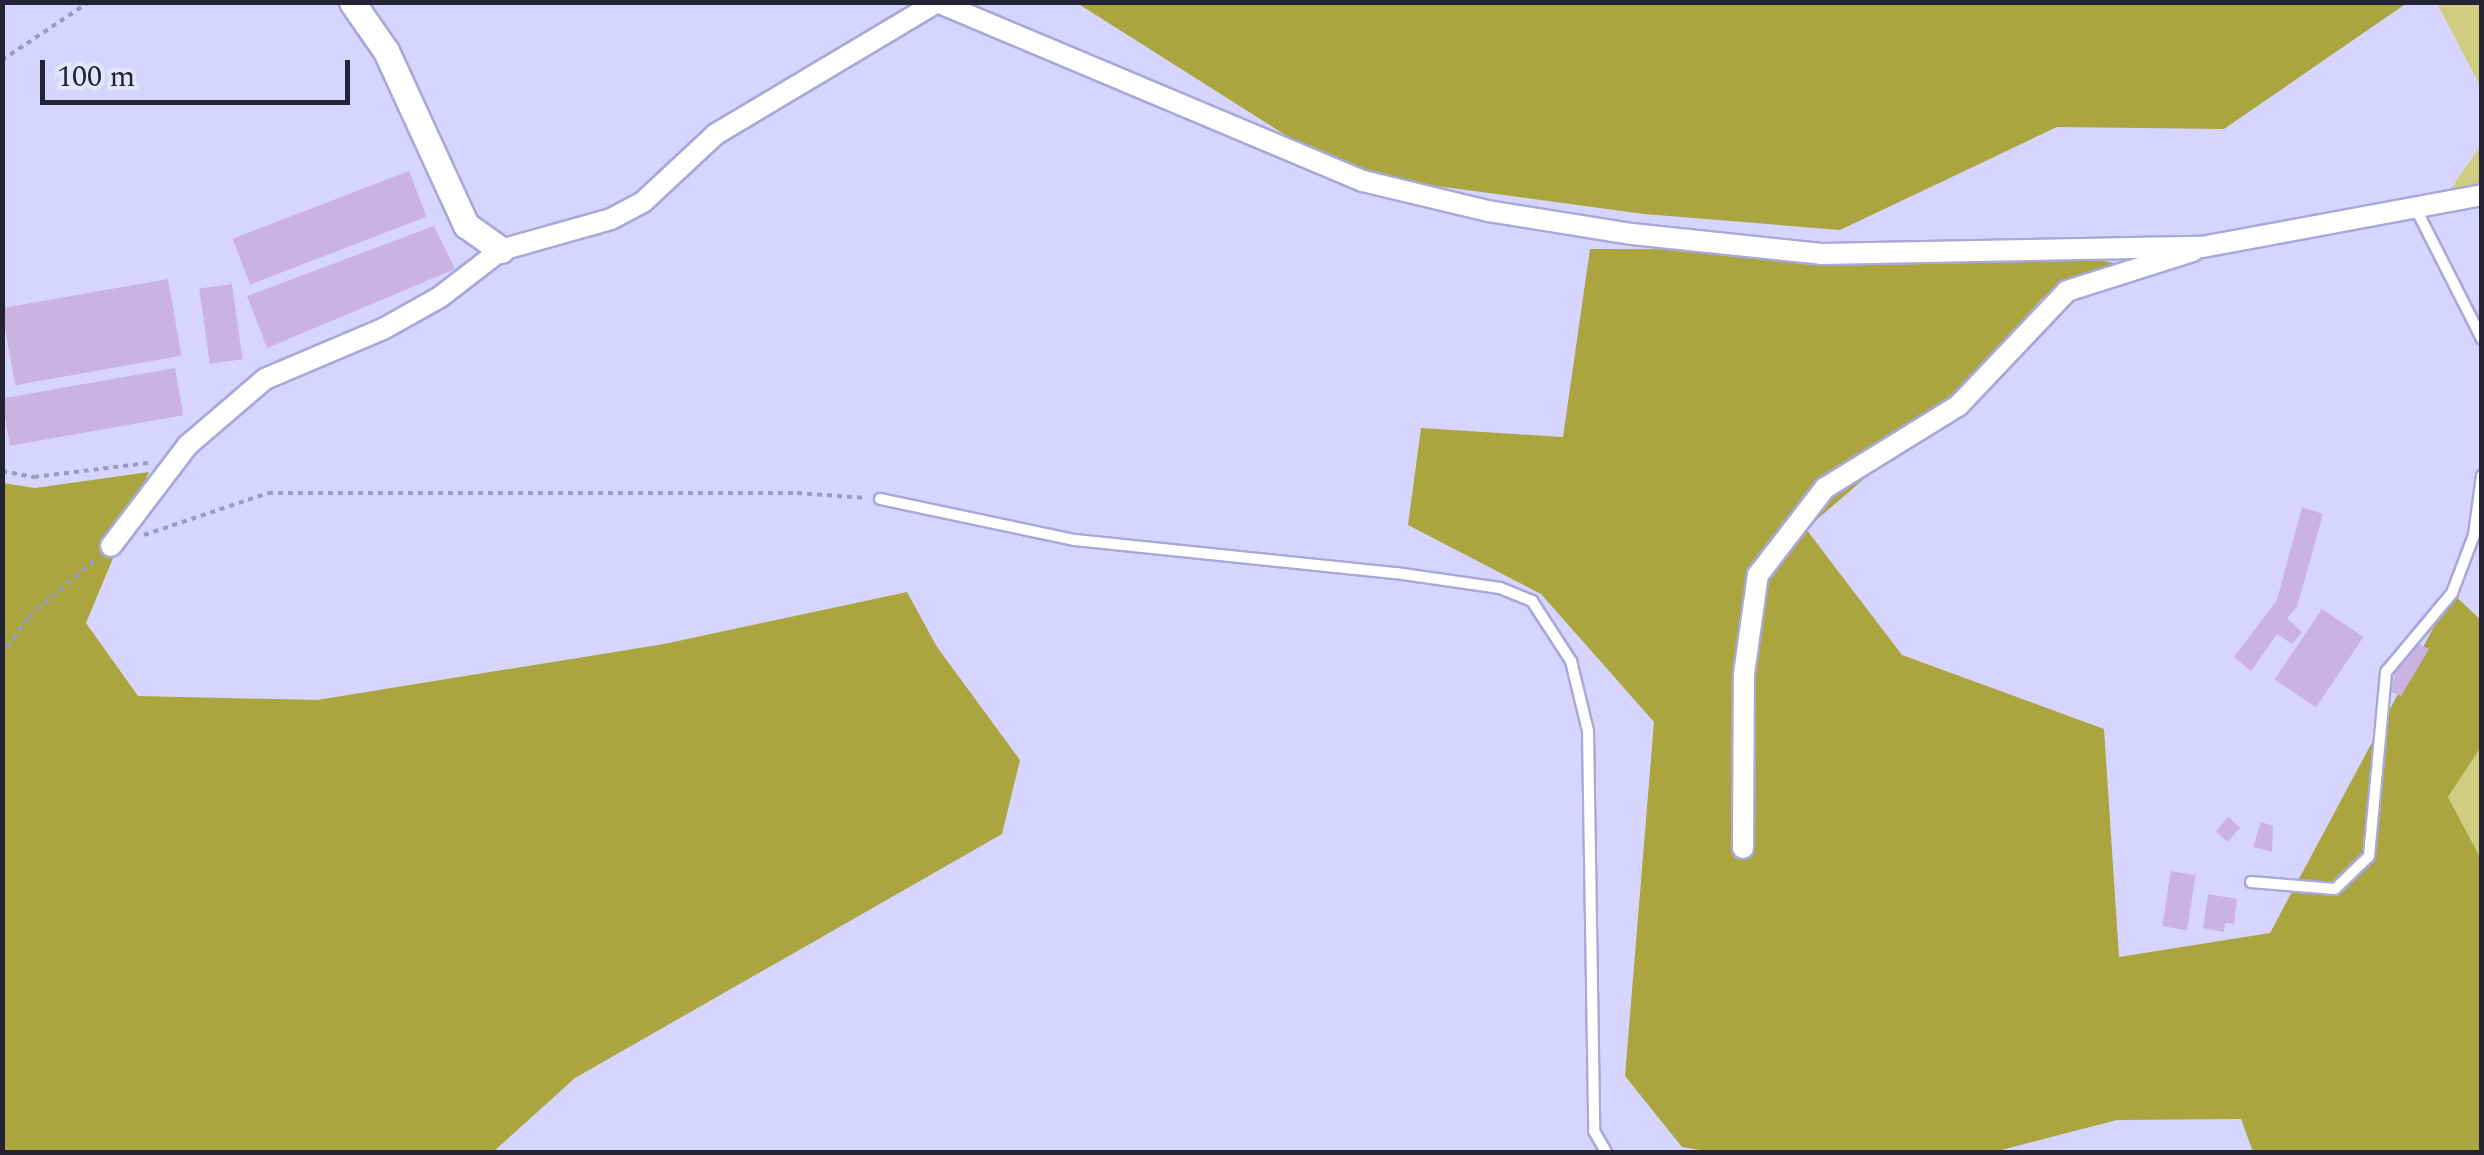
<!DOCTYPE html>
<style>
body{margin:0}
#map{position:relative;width:2484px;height:1155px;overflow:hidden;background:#d7d5ff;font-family:Spectral,serif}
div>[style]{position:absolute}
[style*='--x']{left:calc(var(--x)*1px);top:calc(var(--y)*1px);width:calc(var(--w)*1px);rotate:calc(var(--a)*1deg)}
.green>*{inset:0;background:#d0cd80}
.forest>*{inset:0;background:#aaa53e}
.building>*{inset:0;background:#cab2e2;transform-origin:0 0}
.path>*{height:4px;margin-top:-2px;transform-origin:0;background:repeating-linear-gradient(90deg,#9c9abd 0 5px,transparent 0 10px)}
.roads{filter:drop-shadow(2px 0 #aaa7d9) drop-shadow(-2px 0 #aaa7d9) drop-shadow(0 2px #aaa7d9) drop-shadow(0 -2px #aaa7d9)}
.service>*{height:10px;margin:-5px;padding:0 5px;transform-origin:5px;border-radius:5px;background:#fff}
.minor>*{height:20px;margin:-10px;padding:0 10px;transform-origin:10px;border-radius:10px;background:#fff}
.tertiary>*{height:25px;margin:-12.5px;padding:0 12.5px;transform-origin:12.5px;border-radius:12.5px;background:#fff}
span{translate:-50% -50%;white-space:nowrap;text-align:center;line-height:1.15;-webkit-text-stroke:8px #e5e5fa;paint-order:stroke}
.frame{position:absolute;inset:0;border:5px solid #242235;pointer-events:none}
.scale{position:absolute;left:40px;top:60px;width:310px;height:45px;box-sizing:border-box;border:5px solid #242235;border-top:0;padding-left:12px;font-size:30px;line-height:35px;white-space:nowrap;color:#242235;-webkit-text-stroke:8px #e5e5fa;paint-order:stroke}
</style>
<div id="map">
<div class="green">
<i style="clip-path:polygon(2437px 3px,2481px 3px,2481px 88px)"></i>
<i style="clip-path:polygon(2481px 145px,2481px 192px,2442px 202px)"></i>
<i style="clip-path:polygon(2481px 747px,2481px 859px,2448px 797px)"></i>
</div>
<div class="forest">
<i style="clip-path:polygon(1077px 3px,2407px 3px,2224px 129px,2057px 127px,1840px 230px,1644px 214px,1347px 174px)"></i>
<i style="clip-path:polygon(1590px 249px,2042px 250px,2131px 266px,2041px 299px,1969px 388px,1806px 529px,1902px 655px,2104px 729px,2119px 957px,2270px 933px,2452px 593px,2481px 620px,2481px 747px,2448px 797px,2481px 859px,2481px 1152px,2253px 1152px,2241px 1119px,2117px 1120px,1994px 1152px,1712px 1152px,1682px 1147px,1625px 1076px,1654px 722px,1541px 594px,1408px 525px,1421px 428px,1563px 437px)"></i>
<i style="clip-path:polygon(149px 472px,86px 623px,138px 696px,317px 700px,664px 644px,907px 592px,937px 647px,1020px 760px,1002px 834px,575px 1078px,493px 1152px,3px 1152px,3px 483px,35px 488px)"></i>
</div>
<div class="building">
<i style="left:409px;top:171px;width:49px;height:189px;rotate:69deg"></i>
<i style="clip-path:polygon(434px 226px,455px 269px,267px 348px,247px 296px)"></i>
<i style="left:168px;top:279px;width:78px;height:169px;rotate:80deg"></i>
<i style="left:232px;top:284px;width:76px;height:33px;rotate:82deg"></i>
<i style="left:175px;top:368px;width:48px;height:176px;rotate:80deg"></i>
<i style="clip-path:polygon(2302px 507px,2323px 514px,2297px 607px,2287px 618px,2302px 632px,2292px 644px,2277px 634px,2251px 671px,2234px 657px,2277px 600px)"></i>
<i style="left:2322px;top:609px;width:50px;height:85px;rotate:34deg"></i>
<i style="clip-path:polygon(2415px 642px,2429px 649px,2401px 696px,2391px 692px,2396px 667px)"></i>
<i style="left:2228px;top:817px;width:16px;height:19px;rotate:40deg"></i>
<i style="clip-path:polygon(2261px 822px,2273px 826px,2272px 852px,2253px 847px)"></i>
<i style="left:2171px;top:871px;width:25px;height:56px;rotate:9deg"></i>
<i style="clip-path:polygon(2208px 894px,2237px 899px,2234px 924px,2225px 923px,2224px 932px,2203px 928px)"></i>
</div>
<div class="path">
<i style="--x:2;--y:60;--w:105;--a:-33.7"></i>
<i style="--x:2;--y:471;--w:33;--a:11"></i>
<i style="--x:34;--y:477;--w:115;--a:-7"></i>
<i style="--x:144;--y:535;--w:131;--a:-18.7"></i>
<i style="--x:268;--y:493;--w:529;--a:0"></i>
<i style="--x:797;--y:493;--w:70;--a:4.1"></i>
<i style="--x:2;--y:655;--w:47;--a:-55.3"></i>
<i style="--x:29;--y:616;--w:88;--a:-40.4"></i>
</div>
<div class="roads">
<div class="service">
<i style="--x:2415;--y:207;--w:148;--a:63.1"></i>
<i style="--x:880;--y:499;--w:199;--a:11.9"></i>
<i style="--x:1075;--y:540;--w:323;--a:5.9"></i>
<i style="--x:1396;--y:573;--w:105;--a:8.2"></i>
<i style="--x:1500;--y:588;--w:35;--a:22"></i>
<i style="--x:1532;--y:601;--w:72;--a:57"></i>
<i style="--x:1571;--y:661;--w:72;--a:76.3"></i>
<i style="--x:1588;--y:731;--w:400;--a:89.1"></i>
<i style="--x:1594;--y:1131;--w:24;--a:60"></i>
<i style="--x:2251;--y:882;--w:84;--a:4.8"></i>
<i style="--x:2335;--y:889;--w:47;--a:-44.1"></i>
<i style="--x:2369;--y:856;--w:185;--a:-84.7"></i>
<i style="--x:2386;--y:672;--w:103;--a:-50.1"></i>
<i style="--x:2452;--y:593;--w:62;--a:-69.2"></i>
<i style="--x:2474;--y:535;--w:60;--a:-82.3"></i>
</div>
<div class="minor">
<i style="--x:937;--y:2;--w:462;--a:22.8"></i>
<i style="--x:1363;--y:181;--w:129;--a:13.5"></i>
<i style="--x:1488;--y:211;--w:146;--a:9.1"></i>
<i style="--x:1632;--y:234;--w:190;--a:6"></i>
<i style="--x:1821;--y:254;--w:381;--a:-1.1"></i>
<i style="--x:2202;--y:247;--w:285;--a:-10.5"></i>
<i style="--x:111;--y:546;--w:127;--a:-52.7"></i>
<i style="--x:188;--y:445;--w:101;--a:-40.6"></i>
<i style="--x:265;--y:379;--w:128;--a:-23"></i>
<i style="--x:383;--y:329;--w:65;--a:-29.3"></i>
<i style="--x:440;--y:297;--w:77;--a:-37.6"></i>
<i style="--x:501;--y:250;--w:114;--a:-15.7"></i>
<i style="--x:611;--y:219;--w:36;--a:-28"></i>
<i style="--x:643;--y:202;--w:100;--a:-43"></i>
<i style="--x:716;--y:134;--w:257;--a:-30.8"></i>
<i style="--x:1743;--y:848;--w:174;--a:-89.7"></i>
<i style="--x:1744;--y:674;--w:100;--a:-82"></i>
<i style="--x:1758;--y:575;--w:110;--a:-52.4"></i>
<i style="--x:1825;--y:488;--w:156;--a:-31.7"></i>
<i style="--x:1958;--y:406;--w:158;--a:-46.5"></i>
<i style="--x:2067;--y:291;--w:132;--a:-17.6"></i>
</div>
<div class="tertiary">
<i style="--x:352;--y:2;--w:60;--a:55.2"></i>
<i style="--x:386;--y:51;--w:192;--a:65.3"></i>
<i style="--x:466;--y:225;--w:43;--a:35.5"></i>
</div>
</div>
<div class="frame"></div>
<div class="scale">100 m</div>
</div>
